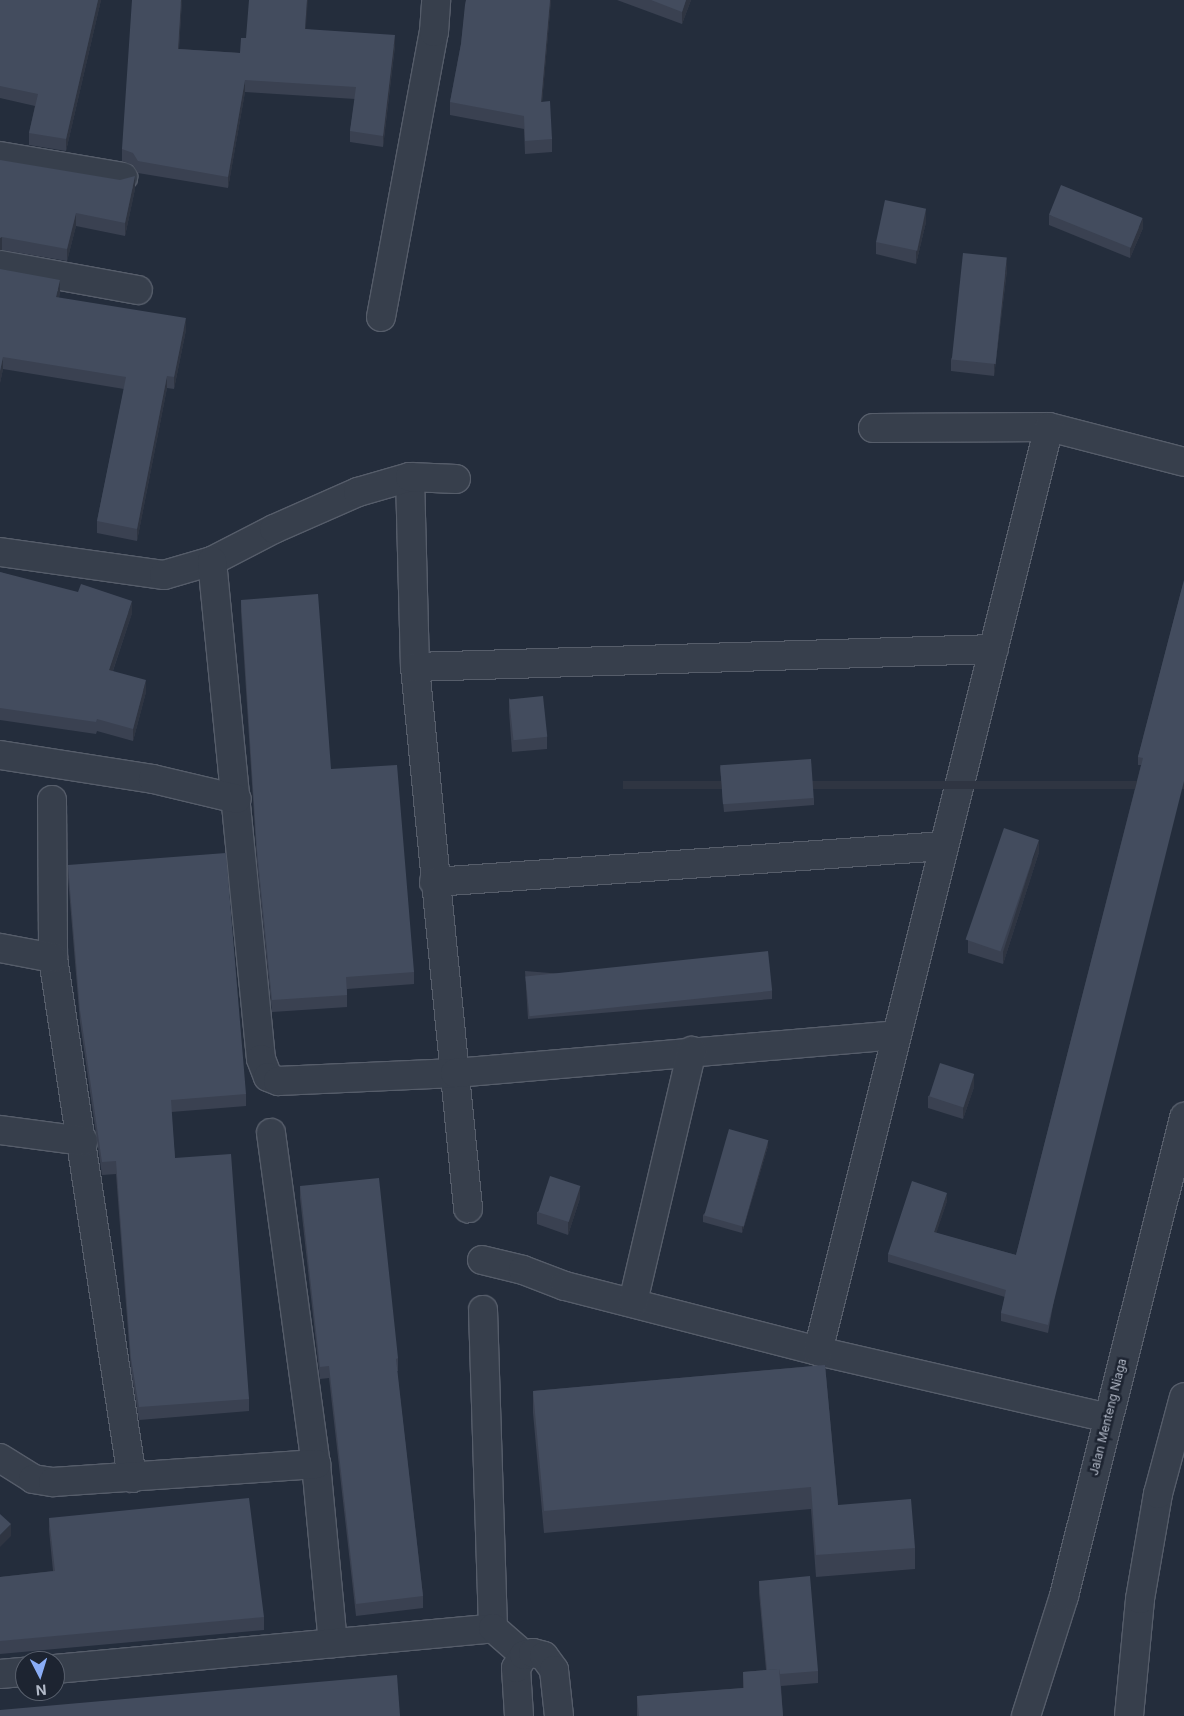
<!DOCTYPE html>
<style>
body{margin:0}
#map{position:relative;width:1184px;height:1716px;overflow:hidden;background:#242d3c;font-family:Inter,sans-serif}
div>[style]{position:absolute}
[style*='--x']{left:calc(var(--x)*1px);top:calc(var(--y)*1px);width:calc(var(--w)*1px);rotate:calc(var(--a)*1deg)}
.roads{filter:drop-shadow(1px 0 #565d6a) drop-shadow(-1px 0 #565d6a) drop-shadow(0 1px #565d6a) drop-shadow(0 -1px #565d6a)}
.minor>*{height:28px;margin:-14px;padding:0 14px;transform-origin:14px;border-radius:14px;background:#373f4c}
.tertiary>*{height:28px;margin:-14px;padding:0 14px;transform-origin:14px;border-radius:14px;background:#373f4c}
.wall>*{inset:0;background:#3a4151}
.shaded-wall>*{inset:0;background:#2f3542;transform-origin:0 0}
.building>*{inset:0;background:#434c5e;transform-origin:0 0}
span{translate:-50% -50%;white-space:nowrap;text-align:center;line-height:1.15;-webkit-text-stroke:5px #1d2431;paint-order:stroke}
.street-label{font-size:12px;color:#b3bac8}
.north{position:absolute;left:15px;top:1651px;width:50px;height:50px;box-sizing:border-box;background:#1d2431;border:1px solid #59606d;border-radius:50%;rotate:175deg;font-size:14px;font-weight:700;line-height:20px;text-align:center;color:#b3bac8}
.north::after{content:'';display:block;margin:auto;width:18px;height:22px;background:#8aadf6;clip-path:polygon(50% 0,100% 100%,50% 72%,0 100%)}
</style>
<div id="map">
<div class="roads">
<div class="minor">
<i style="--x:0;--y:156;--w:125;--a:9.7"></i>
<i style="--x:0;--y:265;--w:140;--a:10.3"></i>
<i style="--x:381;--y:317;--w:290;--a:-79.5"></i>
<i style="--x:434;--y:32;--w:32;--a:-86"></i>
<i style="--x:873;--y:428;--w:176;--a:-0.3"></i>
<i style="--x:1049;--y:427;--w:139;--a:14.5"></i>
<i style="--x:410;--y:477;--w:190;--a:88.5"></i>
<i style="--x:415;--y:667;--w:544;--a:84.4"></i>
<i style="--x:0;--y:552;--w:166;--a:8"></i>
<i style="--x:164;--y:575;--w:50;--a:-16.3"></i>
<i style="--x:212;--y:561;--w:70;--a:-27.3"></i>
<i style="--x:274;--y:529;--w:92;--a:-23.8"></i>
<i style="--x:358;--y:492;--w:54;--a:-16.1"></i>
<i style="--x:410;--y:477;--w:46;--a:2.5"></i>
<i style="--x:212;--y:561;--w:500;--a:84.38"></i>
<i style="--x:261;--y:1059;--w:19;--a:69"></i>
<i style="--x:268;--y:1077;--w:11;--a:22"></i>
<i style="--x:278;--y:1081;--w:177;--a:-2.6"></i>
<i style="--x:455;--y:1073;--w:443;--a:-4.9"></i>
<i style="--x:415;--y:667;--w:579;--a:-1.78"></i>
<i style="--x:0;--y:755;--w:155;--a:8.9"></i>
<i style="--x:153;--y:779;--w:86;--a:13.4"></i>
<i style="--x:52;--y:800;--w:158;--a:89.6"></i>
<i style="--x:53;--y:958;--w:526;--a:81.36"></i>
<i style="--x:434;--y:882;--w:511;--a:-4.04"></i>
<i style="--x:0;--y:948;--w:54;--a:10.7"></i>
<i style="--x:0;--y:1130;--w:84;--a:7.5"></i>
<i style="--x:271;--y:1133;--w:334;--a:82.3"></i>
<i style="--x:316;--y:1464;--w:180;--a:84.6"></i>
<i style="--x:482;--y:1260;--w:42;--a:13.7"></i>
<i style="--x:523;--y:1270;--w:45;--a:20.9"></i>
<i style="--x:565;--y:1286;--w:261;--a:14.4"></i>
<i style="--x:818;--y:1351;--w:298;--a:13"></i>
<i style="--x:633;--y:1302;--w:258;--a:-76.8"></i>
<i style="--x:483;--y:1310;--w:318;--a:88.2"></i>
<i style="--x:818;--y:1351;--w:952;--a:-75.96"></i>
<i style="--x:0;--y:1458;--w:39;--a:32"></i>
<i style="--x:33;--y:1479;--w:20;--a:9"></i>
<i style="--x:53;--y:1482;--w:264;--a:-3.9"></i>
<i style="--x:55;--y:1669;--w:440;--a:-5.3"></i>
<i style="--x:493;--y:1628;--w:41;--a:41.1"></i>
<i style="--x:0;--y:1674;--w:25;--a:-5"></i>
<i style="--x:519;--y:1716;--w:48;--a:-93.6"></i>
<i style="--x:516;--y:1668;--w:15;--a:-58"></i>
<i style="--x:524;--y:1655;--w:9;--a:-13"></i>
<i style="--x:533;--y:1653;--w:11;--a:15"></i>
<i style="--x:544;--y:1656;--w:17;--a:54"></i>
<i style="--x:554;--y:1670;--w:46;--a:83.8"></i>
</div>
<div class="tertiary">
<i style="--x:1026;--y:1716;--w:126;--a:-72.4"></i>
<i style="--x:1064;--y:1596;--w:494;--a:-75.9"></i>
<i style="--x:1129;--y:1716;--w:118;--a:-84.6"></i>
<i style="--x:1140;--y:1599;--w:107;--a:-80.3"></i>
<i style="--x:1158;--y:1494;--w:100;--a:-75"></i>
</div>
</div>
<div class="wall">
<i style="clip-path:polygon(0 0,101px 0,66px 151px,29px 145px,29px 133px,35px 106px,0 98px)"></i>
<i style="clip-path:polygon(182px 0,179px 49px,240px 53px,246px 38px,306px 29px,395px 46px,383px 147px,350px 142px,350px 131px,355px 99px,245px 92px,228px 188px,138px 173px,133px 165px,122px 161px,122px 149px)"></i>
<i style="clip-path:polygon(466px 0,551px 0,542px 102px,552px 139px,552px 152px,525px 154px,524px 129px,450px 115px,450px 102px,461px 44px)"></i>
<i style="clip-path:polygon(617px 0,691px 0,682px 24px)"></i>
<i style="clip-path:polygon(0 160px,135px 189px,125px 236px,76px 226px,67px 261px,2px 250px)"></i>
<i style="clip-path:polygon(1049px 215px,1143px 228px,1130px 258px,1049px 225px)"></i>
<i style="clip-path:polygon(926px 222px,916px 264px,876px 254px,876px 242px)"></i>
<i style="clip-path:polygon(0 269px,60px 292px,59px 298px,186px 330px,174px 389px,167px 388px,137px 541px,97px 533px,97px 521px,124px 389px,3px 369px,0 383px)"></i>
<i style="clip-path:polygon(1007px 270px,994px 376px,951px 371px,951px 359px)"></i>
<i style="clip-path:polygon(0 572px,132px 613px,113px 671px,146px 692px,133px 741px,97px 731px,96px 734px,0 720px)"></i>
<i style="clip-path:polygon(1184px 580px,1048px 1333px,1001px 1321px,1001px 1313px,1005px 1297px,888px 1262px,888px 1254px,947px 1201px,936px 1233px,1016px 1255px,1141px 765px,1138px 765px,1138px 757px)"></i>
<i style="clip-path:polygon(241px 600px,331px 769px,414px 972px,414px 984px,347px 989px,347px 1007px,272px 1012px,257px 862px,241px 612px)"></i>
<i style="clip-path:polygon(509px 698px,547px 737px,547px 749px,512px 752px,509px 711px)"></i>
<i style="clip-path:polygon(720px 767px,814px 798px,814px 805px,724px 812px)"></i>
<i style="clip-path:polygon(1039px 852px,1003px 964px,968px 953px,968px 940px)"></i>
<i style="clip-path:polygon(68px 865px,246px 1094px,246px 1106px,171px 1112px,175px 1158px,249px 1399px,249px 1411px,139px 1420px,131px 1370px,116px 1174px,102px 1175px,80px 1022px,68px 878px)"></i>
<i style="clip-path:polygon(525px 971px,772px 991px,772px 999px,528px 1019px)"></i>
<i style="clip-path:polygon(974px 1087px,963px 1119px,928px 1108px,928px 1096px)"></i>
<i style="clip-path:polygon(768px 1146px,742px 1233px,703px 1222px,703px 1215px)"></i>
<i style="clip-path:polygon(300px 1186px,398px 1358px,398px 1371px,397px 1371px,423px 1596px,423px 1608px,356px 1616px,329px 1378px,320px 1379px,300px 1198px)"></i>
<i style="clip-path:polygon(580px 1198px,568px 1235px,537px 1224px,537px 1212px)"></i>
<i style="clip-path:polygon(825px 1365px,838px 1505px,915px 1548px,915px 1569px,816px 1577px,811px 1509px,544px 1533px,533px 1413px,533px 1391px)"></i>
<i style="clip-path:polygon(49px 1518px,264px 1617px,264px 1630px,0 1654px,0 1577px,53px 1571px,49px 1530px)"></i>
<i style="clip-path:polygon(759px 1581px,818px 1671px,818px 1683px,781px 1686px,783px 1716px,637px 1716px,637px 1696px,743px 1688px,743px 1672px,766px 1670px,759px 1593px)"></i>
</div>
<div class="shaded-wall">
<i style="clip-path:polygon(98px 0,101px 0,66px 151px,66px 139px)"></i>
<i style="clip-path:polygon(181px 0,182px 0,178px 60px,178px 49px)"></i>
<i style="clip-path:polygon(307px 0,308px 0,305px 40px,305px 29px)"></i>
<i style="clip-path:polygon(550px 0,551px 0,541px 114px,541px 102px)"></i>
<i style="clip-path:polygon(686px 0,691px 0,682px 24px,682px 12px)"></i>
<i style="clip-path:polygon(395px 35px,395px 46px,383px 147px,383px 136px)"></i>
<i style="clip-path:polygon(245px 80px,245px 92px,228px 188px,228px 177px)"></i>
<i style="clip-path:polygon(135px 176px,135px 189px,125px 236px,125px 223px)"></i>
<i style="clip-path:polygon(926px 209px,926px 222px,916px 264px,916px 252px)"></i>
<i style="clip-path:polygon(76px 213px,76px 226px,67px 261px,67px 249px)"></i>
<i style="clip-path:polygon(1143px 218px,1143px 228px,1130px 258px,1130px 248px)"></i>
<i style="left:2px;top:237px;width:13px;height:2px;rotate:90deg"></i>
<i style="clip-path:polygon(1007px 258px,1007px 270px,994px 376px,994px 364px)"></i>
<i style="clip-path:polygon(60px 280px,60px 292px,56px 310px,56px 297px)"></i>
<i style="clip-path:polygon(186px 318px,186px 330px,174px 389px,174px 377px)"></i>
<i style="clip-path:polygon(3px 357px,3px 369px,0 383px,0 371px)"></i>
<i style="clip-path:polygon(167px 376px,167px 388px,137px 541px,137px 529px)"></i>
<i style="clip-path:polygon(132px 601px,132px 613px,109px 682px,109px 670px)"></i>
<i style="clip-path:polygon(146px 680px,146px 692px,133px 741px,133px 729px)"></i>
<i style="left:1184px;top:781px;width:8px;height:561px;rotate:90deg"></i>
<i style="clip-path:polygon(1039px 840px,1039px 852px,1003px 964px,1003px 952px)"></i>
<i style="clip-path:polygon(974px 1074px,974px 1087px,963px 1119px,963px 1107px)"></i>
<i style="clip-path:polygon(768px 1140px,768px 1146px,742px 1233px,742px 1226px)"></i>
<i style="clip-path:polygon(580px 1186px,580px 1198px,568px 1235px,568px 1222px)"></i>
<i style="clip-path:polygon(947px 1193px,947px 1201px,934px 1240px,934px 1232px)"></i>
<i style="clip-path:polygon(11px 1524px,11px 1536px,0 1547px,0 1535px)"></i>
</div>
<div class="building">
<i style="clip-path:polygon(0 0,98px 0,66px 139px,29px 133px,38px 94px,0 86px)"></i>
<i style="clip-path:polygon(132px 0,181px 0,178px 49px,240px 53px,241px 38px,246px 38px,249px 0,307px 0,305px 29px,395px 35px,383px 136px,350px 131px,356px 87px,245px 80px,228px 177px,138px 161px,133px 153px,122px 149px)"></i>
<i style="clip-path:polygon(466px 0,550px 0,541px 102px,550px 101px,552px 139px,525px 141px,524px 116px,450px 102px,461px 44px,465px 5px)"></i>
<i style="clip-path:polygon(651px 0,686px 0,682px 12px)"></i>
<i style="clip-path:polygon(0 160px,120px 180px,135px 176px,125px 223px,76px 213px,67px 249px,2px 237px,0 238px)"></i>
<i style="left:1061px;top:185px;width:88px;height:32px;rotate:22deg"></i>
<i style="left:885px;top:200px;width:42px;height:43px;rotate:12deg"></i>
<i style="left:963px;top:253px;width:44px;height:107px;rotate:6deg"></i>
<i style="clip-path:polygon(0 269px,60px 280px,56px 297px,186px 318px,174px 377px,167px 376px,137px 529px,97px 521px,126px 377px,3px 357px,0 371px)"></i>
<i style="clip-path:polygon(0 572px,78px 592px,81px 584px,132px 601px,109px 670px,146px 680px,133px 729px,97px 719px,96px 722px,0 708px)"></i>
<i style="clip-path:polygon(1184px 580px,1184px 781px,1048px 1325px,1001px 1313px,1006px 1290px,888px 1254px,912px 1181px,947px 1193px,934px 1232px,1016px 1255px,1143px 758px,1138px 757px)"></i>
<i style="clip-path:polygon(318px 594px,331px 769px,397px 765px,414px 972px,346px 977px,347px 995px,272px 1000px,257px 850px,241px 600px)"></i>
<i style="left:543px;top:696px;width:41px;height:34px;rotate:84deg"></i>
<i style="left:811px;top:759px;width:39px;height:91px;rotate:86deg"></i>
<i style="left:1004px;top:828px;width:37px;height:118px;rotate:19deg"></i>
<i style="clip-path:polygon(226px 853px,246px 1094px,171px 1100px,175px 1158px,231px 1154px,249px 1399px,139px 1407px,131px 1358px,116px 1161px,102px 1162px,80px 1010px,68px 865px)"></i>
<i style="left:768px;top:951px;width:40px;height:244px;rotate:84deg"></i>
<i style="left:940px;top:1063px;width:36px;height:35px;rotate:18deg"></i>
<i style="left:729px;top:1129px;width:41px;height:90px;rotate:16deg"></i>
<i style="left:550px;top:1176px;width:32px;height:38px;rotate:18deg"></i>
<i style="clip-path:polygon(379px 1178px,398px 1358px,396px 1359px,423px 1596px,356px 1604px,329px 1366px,320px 1367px,300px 1186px)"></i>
<i style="clip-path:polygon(825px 1365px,838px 1505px,911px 1499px,915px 1548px,816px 1555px,811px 1487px,544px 1511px,533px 1391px)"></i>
<i style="clip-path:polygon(249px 1498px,264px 1617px,0 1641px,0 1577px,55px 1571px,49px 1518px)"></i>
<i style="clip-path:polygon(0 1514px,11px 1524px,0 1535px)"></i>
<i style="clip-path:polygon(810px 1576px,818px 1671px,780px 1674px,779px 1669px,767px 1670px,759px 1581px)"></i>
<i style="clip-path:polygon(779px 1669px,783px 1716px,639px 1716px,637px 1696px,744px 1688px,743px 1672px)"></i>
<i style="clip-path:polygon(397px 1675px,400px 1716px,0 1716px,0 1710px)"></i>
</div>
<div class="street-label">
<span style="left:1108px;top:1417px;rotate:-76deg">Jalan Menteng Niaga</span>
</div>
<div class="north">N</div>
</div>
